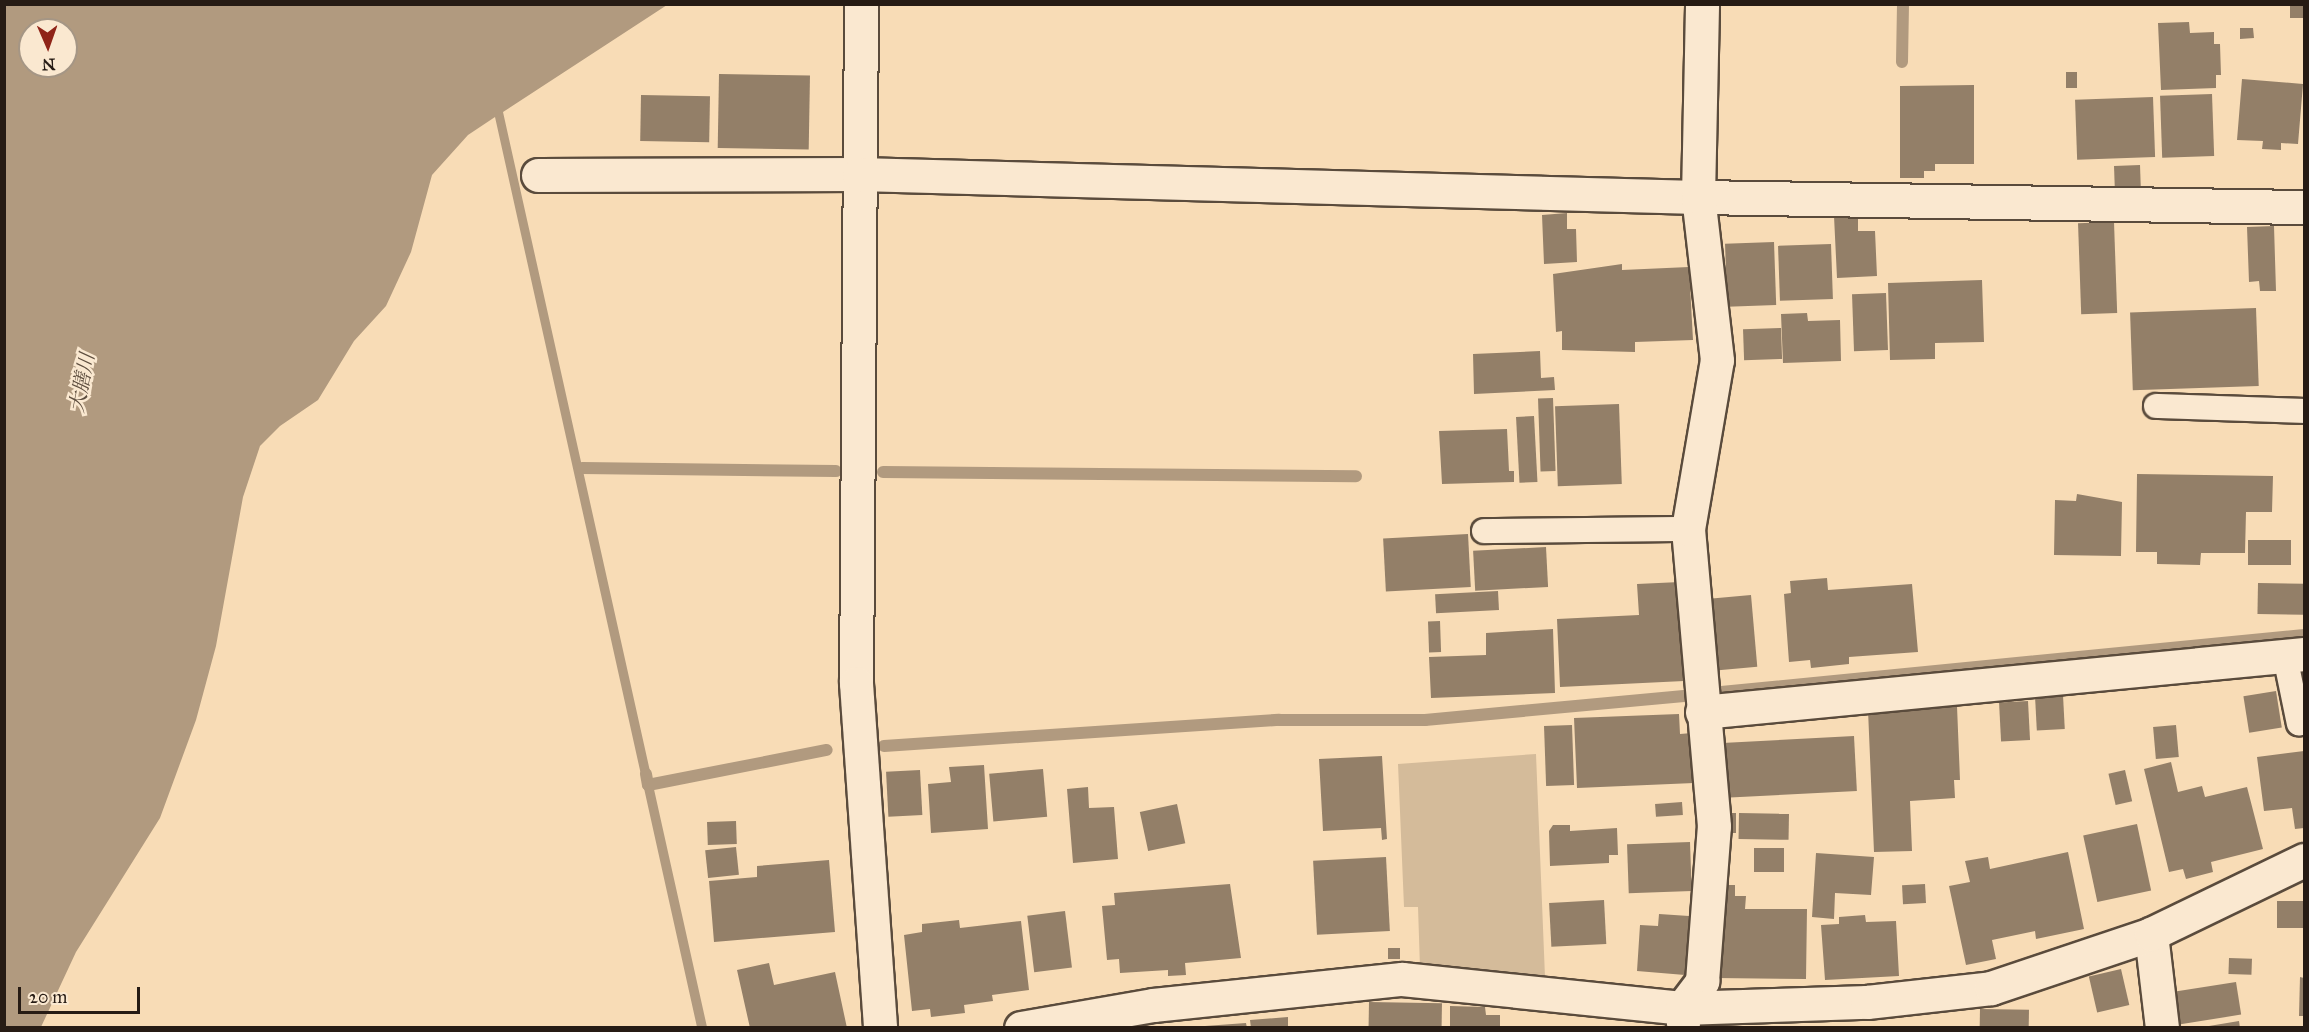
<!DOCTYPE html>
<meta charset="utf-8">
<style>
body{margin:0}
#map{position:relative;width:2309px;height:1032px;overflow:hidden;background:#f8dcb6;font-family:"IM FELL Great Primer","Noto Serif JP",serif}
div>[style]{position:absolute}
[style*='--x']{left:calc(var(--x)*1px);top:calc(var(--y)*1px);width:calc(var(--w)*1px);rotate:calc(var(--a)*1deg)}
.green>*{inset:0;background:#d4bb9a}
.water>*{inset:0;background:#b19a7f}
.stream>*{height:12px;margin:-6px;padding:0 6px;transform-origin:6px;border-radius:6px;background:#b19a7f}
.building>*{inset:0;background:#937f68;transform-origin:0 0}
.roads{filter:drop-shadow(2px 0 #5a4b3c) drop-shadow(-2px 0 #5a4b3c) drop-shadow(0 2px #5a4b3c) drop-shadow(0 -2px #5a4b3c)}
.service>*{height:24px;margin:-12px;padding:0 12px;transform-origin:12px;border-radius:12px;background:#fae8d0}
.minor>*{height:33px;margin:-16.5px;padding:0 16.5px;transform-origin:16.5px;border-radius:16.5px;background:#fae8d0}
span{translate:-50% -50%;white-space:nowrap;text-align:center;line-height:1.15;-webkit-text-stroke:5px #fae8d0;paint-order:stroke}
.water-label{font-size:20px;color:#5e4e3f;font-style:italic}
.frame{position:absolute;inset:0;border:6px solid #261b14;pointer-events:none}
.north{position:absolute;left:18px;top:18px;width:60px;height:60px;box-sizing:border-box;background:#fae8d0;border:2px solid #a59685;border-radius:50%;rotate:178deg;font-size:16px;font-weight:700;line-height:24px;text-align:center;color:#261b14}
.north::after{content:'';display:block;margin:auto;width:21px;height:27px;background:#8f2418;clip-path:polygon(50% 0,100% 100%,50% 72%,0 100%)}
.scale{position:absolute;left:18px;top:987px;width:122px;height:27px;box-sizing:border-box;border:3px solid #261b14;border-top:0;padding-left:8px;font-size:18px;line-height:21px;white-space:nowrap;color:#261b14;-webkit-text-stroke:4px #fae8d0;paint-order:stroke}
</style>
<div id="map">
<div class="green">
<i style="clip-path:polygon(1536px 754px,1545px 977px,1451px 967px,1420px 968px,1418px 907px,1404px 907px,1398px 764px)"></i>
</div>
<div class="water">
<i style="clip-path:polygon(evenodd,5px 4px,667px 5px,503px 112px,707px 1027px,697px 1027px,495px 117px,468px 135px,432px 175px,411px 252px,386px 306px,354px 341px,318px 400px,280px 426px,260px 446px,243px 497px,216px 646px,196px 720px,160px 818px,76px 952px,41px 1027px,5px 1027px,5px 4px,30px 30px,66px 30px,66px 66px,30px 66px,30px 30px)"></i>
</div>
<div class="stream">
<i style="--x:1902;--y:62;--w:58;--a:-89"></i>
<i style="--x:582;--y:468;--w:254;--a:0.7"></i>
<i style="--x:883;--y:472;--w:473;--a:0.5"></i>
<i style="--x:1711;--y:693;--w:596;--a:-5.59"></i>
<i style="--x:884;--y:746;--w:396;--a:-3.8"></i>
<i style="--x:1279;--y:720;--w:146;--a:0"></i>
<i style="--x:1425;--y:720;--w:260;--a:-5.3"></i>
<i style="--x:646;--y:774;--w:11;--a:80"></i>
<i style="--x:648;--y:785;--w:182;--a:-11.1"></i>
</div>
<div class="building">
<i style="left:2290px;top:4px;width:14px;height:14px"></i>
<i style="clip-path:polygon(2189px 22px,2190px 33px,2214px 32px,2214px 44px,2220px 44px,2221px 75px,2216px 75px,2216px 88px,2161px 90px,2158px 23px)"></i>
<i style="clip-path:polygon(2240px 28px,2253px 28px,2254px 38px,2240px 39px)"></i>
<i style="left:2077px;top:72px;width:16px;height:11px;rotate:90deg"></i>
<i style="left:719px;top:74px;width:91px;height:74px;rotate:1deg"></i>
<i style="clip-path:polygon(2242px 79px,2303px 84px,2298px 144px,2281px 143px,2281px 150px,2262px 149px,2263px 141px,2237px 140px)"></i>
<i style="clip-path:polygon(1974px 85px,1974px 164px,1935px 164px,1935px 171px,1924px 171px,1924px 178px,1900px 178px,1900px 86px)"></i>
<i style="left:2212px;top:94px;width:62px;height:52px;rotate:88deg"></i>
<i style="left:641px;top:95px;width:69px;height:46px;rotate:1deg"></i>
<i style="left:2153px;top:97px;width:60px;height:78px;rotate:88deg"></i>
<i style="left:2140px;top:165px;width:23px;height:26px;rotate:88deg"></i>
<i style="clip-path:polygon(1567px 213px,1567px 229px,1576px 229px,1577px 262px,1544px 264px,1542px 215px)"></i>
<i style="clip-path:polygon(1858px 215px,1858px 231px,1875px 231px,1877px 276px,1837px 278px,1834px 216px)"></i>
<i style="left:2114px;top:222px;width:91px;height:36px;rotate:88deg"></i>
<i style="clip-path:polygon(2274px 226px,2276px 291px,2260px 291px,2259px 281px,2249px 282px,2247px 227px)"></i>
<i style="left:1774px;top:242px;width:63px;height:49px;rotate:88deg"></i>
<i style="left:1831px;top:244px;width:55px;height:53px;rotate:88deg"></i>
<i style="clip-path:polygon(1622px 264px,1622px 270px,1689px 267px,1693px 340px,1635px 342px,1635px 352px,1562px 350px,1562px 331px,1556px 332px,1553px 274px)"></i>
<i style="clip-path:polygon(1982px 280px,1984px 342px,1935px 343px,1935px 359px,1890px 360px,1888px 283px)"></i>
<i style="left:1886px;top:293px;width:57px;height:34px;rotate:88deg"></i>
<i style="left:2256px;top:308px;width:78px;height:126px;rotate:88deg"></i>
<i style="clip-path:polygon(1807px 313px,1808px 321px,1840px 320px,1841px 361px,1783px 363px,1781px 314px)"></i>
<i style="left:1781px;top:328px;width:31px;height:38px;rotate:88deg"></i>
<i style="clip-path:polygon(1540px 351px,1541px 378px,1554px 377px,1555px 390px,1474px 394px,1473px 354px)"></i>
<i style="left:1553px;top:398px;width:73px;height:15px;rotate:88deg"></i>
<i style="left:1619px;top:404px;width:80px;height:64px;rotate:88deg"></i>
<i style="left:1534px;top:416px;width:66px;height:18px;rotate:87deg"></i>
<i style="clip-path:polygon(1507px 429px,1509px 471px,1514px 471px,1514px 482px,1442px 484px,1439px 431px)"></i>
<i style="clip-path:polygon(2137px 474px,2273px 476px,2272px 512px,2246px 512px,2245px 553px,2201px 553px,2200px 565px,2157px 564px,2157px 552px,2136px 552px)"></i>
<i style="clip-path:polygon(2077px 494px,2122px 502px,2121px 556px,2054px 555px,2055px 500px,2076px 501px)"></i>
<i style="left:1468px;top:534px;width:53px;height:85px;rotate:87deg"></i>
<i style="left:2248px;top:540px;width:43px;height:25px"></i>
<i style="left:1546px;top:547px;width:40px;height:73px;rotate:87deg"></i>
<i style="clip-path:polygon(1827px 578px,1828px 590px,1912px 584px,1918px 652px,1849px 657px,1849px 664px,1811px 668px,1810px 660px,1789px 662px,1784px 594px,1791px 593px,1790px 581px)"></i>
<i style="clip-path:polygon(1680px 582px,1684px 681px,1560px 687px,1557px 619px,1639px 615px,1637px 584px)"></i>
<i style="left:2258px;top:583px;width:46px;height:31px;rotate:1deg"></i>
<i style="left:1498px;top:591px;width:19px;height:63px;rotate:87deg"></i>
<i style="left:1751px;top:595px;width:72px;height:39px;rotate:85deg"></i>
<i style="left:1440px;top:621px;width:31px;height:12px;rotate:88deg"></i>
<i style="clip-path:polygon(1553px 629px,1555px 693px,1431px 698px,1429px 657px,1486px 655px,1486px 633px)"></i>
<i style="left:2276px;top:691px;width:37px;height:33px;rotate:81deg"></i>
<i style="left:2063px;top:695px;width:34px;height:28px;rotate:87deg"></i>
<i style="left:2028px;top:701px;width:39px;height:29px;rotate:87deg"></i>
<i style="clip-path:polygon(1957px 706px,1960px 780px,1954px 780px,1955px 798px,1910px 801px,1912px 851px,1874px 852px,1868px 710px)"></i>
<i style="clip-path:polygon(1679px 714px,1680px 734px,1692px 733px,1694px 783px,1577px 788px,1574px 718px)"></i>
<i style="left:1572px;top:725px;width:60px;height:28px;rotate:88deg"></i>
<i style="left:2176px;top:725px;width:32px;height:23px;rotate:85deg"></i>
<i style="left:1854px;top:736px;width:55px;height:132px;rotate:87deg"></i>
<i style="clip-path:polygon(2304px 751px,2304px 828px,2295px 829px,2292px 808px,2264px 811px,2257px 757px)"></i>
<i style="clip-path:polygon(1382px 756px,1387px 839px,1382px 840px,1381px 828px,1323px 831px,1319px 759px)"></i>
<i style="clip-path:polygon(2171px 762px,2178px 792px,2202px 786px,2205px 797px,2247px 787px,2263px 849px,2211px 862px,2213px 872px,2186px 879px,2183px 869px,2169px 872px,2144px 769px)"></i>
<i style="clip-path:polygon(984px 765px,988px 829px,931px 833px,928px 784px,951px 782px,949px 767px)"></i>
<i style="left:1043px;top:769px;width:48px;height:54px;rotate:85deg"></i>
<i style="left:920px;top:770px;width:45px;height:34px;rotate:87deg"></i>
<i style="left:2125px;top:770px;width:32px;height:17px;rotate:77deg"></i>
<i style="clip-path:polygon(1088px 787px,1089px 808px,1114px 807px,1118px 859px,1073px 863px,1067px 789px)"></i>
<i style="left:1682px;top:802px;width:13px;height:27px;rotate:86deg"></i>
<i style="left:1177px;top:804px;width:40px;height:38px;rotate:78deg"></i>
<i style="left:1721px;top:813px;width:15px;height:20px"></i>
<i style="left:1739px;top:813px;width:50px;height:26px;rotate:1deg"></i>
<i style="left:736px;top:821px;width:23px;height:29px;rotate:88deg"></i>
<i style="left:2137px;top:824px;width:68px;height:55px;rotate:78deg"></i>
<i style="clip-path:polygon(1553px 825px,1570px 825px,1570px 831px,1617px 828px,1618px 855px,1609px 855px,1609px 863px,1550px 866px,1549px 831px)"></i>
<i style="left:1690px;top:842px;width:49px;height:63px;rotate:88deg"></i>
<i style="left:736px;top:847px;width:28px;height:31px;rotate:84deg"></i>
<i style="left:1754px;top:848px;width:30px;height:24px"></i>
<i style="clip-path:polygon(2068px 852px,2084px 929px,2036px 939px,2035px 931px,1992px 940px,1996px 959px,1966px 965px,1949px 886px,1970px 882px,1965px 861px,1988px 857px,1990px 869px)"></i>
<i style="clip-path:polygon(1816px 853px,1874px 857px,1871px 895px,1835px 893px,1834px 919px,1812px 917px)"></i>
<i style="left:1386px;top:857px;width:74px;height:73px;rotate:87deg"></i>
<i style="clip-path:polygon(829px 860px,835px 932px,714px 942px,709px 881px,757px 877px,757px 866px)"></i>
<i style="clip-path:polygon(1230px 884px,1241px 958px,1185px 963px,1186px 975px,1168px 976px,1168px 970px,1120px 973px,1119px 959px,1107px 960px,1102px 906px,1115px 905px,1114px 893px)"></i>
<i style="left:1925px;top:884px;width:19px;height:23px;rotate:87deg"></i>
<i style="clip-path:polygon(1718px 885px,1735px 885px,1735px 896px,1746px 896px,1745px 909px,1807px 909px,1806px 979px,1716px 978px)"></i>
<i style="left:1604px;top:900px;width:44px;height:55px;rotate:87deg"></i>
<i style="left:2277px;top:901px;width:27px;height:27px"></i>
<i style="left:1065px;top:911px;width:57px;height:38px;rotate:83deg"></i>
<i style="clip-path:polygon(1659px 914px,1689px 916px,1685px 975px,1637px 971px,1640px 925px,1658px 926px)"></i>
<i style="clip-path:polygon(1865px 915px,1866px 922px,1896px 921px,1899px 976px,1825px 980px,1821px 925px,1839px 924px,1839px 917px)"></i>
<i style="clip-path:polygon(959px 920px,960px 928px,1021px 921px,1029px 990px,992px 995px,993px 1001px,964px 1005px,965px 1013px,931px 1017px,930px 1009px,912px 1011px,904px 935px,922px 932px,922px 924px)"></i>
<i style="left:1388px;top:948px;width:12px;height:11px"></i>
<i style="left:2229px;top:958px;width:23px;height:16px;rotate:2deg"></i>
<i style="clip-path:polygon(769px 963px,774px 985px,835px 972px,847px 1028px,750px 1028px,737px 970px)"></i>
<i style="left:2121px;top:969px;width:37px;height:33px;rotate:77deg"></i>
<i style="clip-path:polygon(2300px 977px,2304px 978px,2304px 1016px,2299px 1016px)"></i>
<i style="left:2236px;top:982px;width:33px;height:63px;rotate:81deg"></i>
<i style="left:1369px;top:1002px;width:73px;height:26px;rotate:1deg"></i>
<i style="clip-path:polygon(1450px 1006px,1485px 1007px,1486px 1015px,1500px 1015px,1500px 1028px,1450px 1028px)"></i>
<i style="left:1980px;top:1009px;width:49px;height:19px;rotate:1deg"></i>
<i style="clip-path:polygon(1288px 1017px,1288px 1028px,1251px 1028px,1250px 1020px)"></i>
<i style="clip-path:polygon(2239px 1021px,2240px 1028px,2209px 1028px,2209px 1026px)"></i>
<i style="clip-path:polygon(1246px 1023px,1247px 1028px,1205px 1028px,1205px 1026px)"></i>
</div>
<div class="roads">
<div class="service">
<i style="--x:2156;--y:406;--w:148;--a:1.9"></i>
<i style="--x:1484;--y:531;--w:204;--a:-0.6"></i>
<i style="--x:2285;--y:656;--w:69;--a:78.4"></i>
</div>
<div class="minor">
<i style="--x:861;--y:4;--w:679;--a:90.42"></i>
<i style="--x:856;--y:683;--w:346;--a:86"></i>
<i style="--x:538;--y:175;--w:321;--a:-0.2"></i>
<i style="--x:859;--y:174;--w:839;--a:1.57"></i>
<i style="--x:1698;--y:197;--w:606;--a:0.95"></i>
<i style="--x:1702;--y:712;--w:605;--a:-5.5"></i>
<i style="--x:2151;--y:934;--w:95;--a:83.3"></i>
<i style="--x:1683;--y:1023;--w:15;--a:-94"></i>
<i style="--x:1682;--y:1008;--w:34;--a:-53"></i>
<i style="--x:1702;--y:981;--w:155;--a:-85.6"></i>
<i style="--x:1714;--y:826;--w:298;--a:-95"></i>
<i style="--x:1688;--y:529;--w:171;--a:-80.3"></i>
<i style="--x:1717;--y:360;--w:164;--a:-96.6"></i>
<i style="--x:1698;--y:197;--w:193;--a:-88.8"></i>
<i style="--x:1021;--y:1028;--w:134;--a:-9.9"></i>
<i style="--x:1153;--y:1005;--w:250;--a:-6"></i>
<i style="--x:1402;--y:979;--w:281;--a:5.9"></i>
<i style="--x:1682;--y:1008;--w:185;--a:-1.9"></i>
<i style="--x:1867;--y:1002;--w:125;--a:-6.4"></i>
<i style="--x:1991;--y:988;--w:169;--a:-18.6"></i>
<i style="--x:2151;--y:934;--w:170;--a:-25.8"></i>
</div>
</div>
<div class="water-label">
<span style="left:82px;top:383px;rotate:-79deg">大膳川</span>
</div>
<div class="frame"></div>
<div class="north">N</div>
<div class="scale">20 m</div>
</div>
